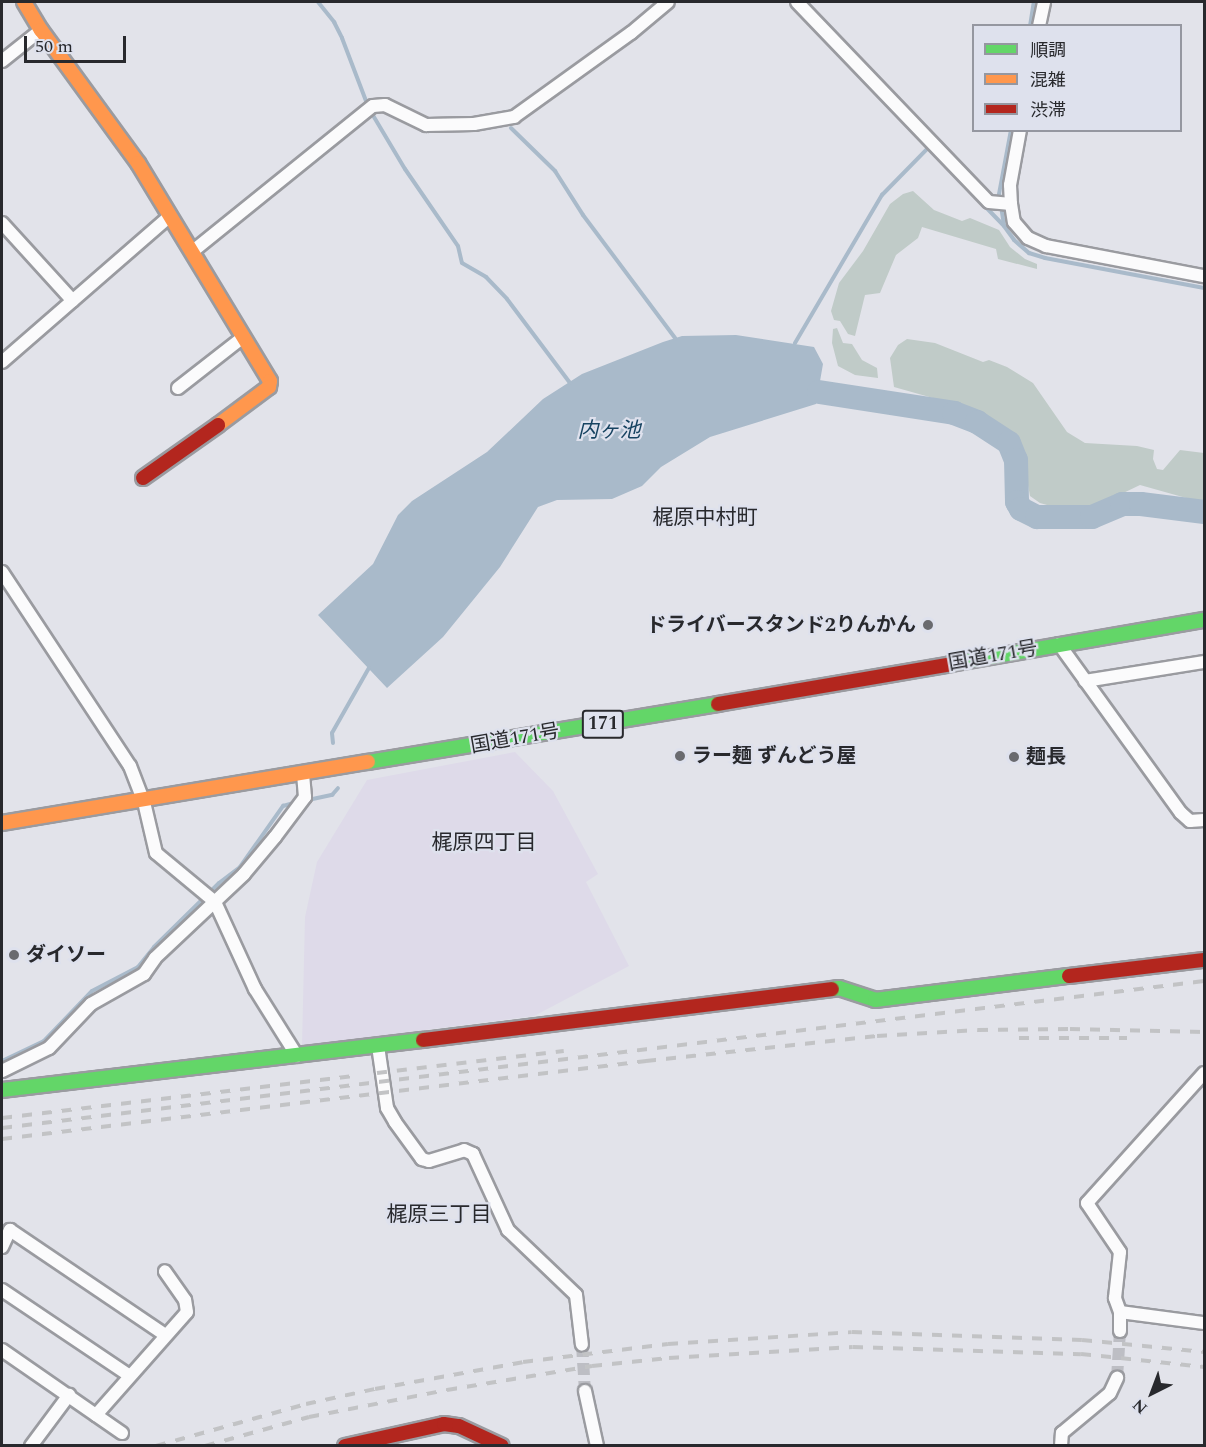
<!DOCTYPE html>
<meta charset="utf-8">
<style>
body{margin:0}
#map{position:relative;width:1206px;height:1447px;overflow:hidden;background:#e2e3ea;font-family:Spectral,"Noto Sans JP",serif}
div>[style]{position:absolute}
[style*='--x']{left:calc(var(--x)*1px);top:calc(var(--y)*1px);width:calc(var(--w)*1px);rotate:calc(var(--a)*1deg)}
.industrial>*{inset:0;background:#dedae9}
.green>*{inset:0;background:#c0cbc8}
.water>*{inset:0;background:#a9baca}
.stream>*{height:4px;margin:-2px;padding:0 2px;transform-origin:2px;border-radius:2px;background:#a9baca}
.river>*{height:24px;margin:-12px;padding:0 12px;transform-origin:12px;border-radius:12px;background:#a9baca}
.street-tunnel>*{height:12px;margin-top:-6px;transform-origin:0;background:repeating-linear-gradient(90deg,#bdbec4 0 12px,transparent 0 18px)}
.roads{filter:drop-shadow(2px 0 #9a9ba0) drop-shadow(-2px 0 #9a9ba0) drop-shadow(0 2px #9a9ba0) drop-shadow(0 -2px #9a9ba0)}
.street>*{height:12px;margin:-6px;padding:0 6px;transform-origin:6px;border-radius:6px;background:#fbfbfc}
.fast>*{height:14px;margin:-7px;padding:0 7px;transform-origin:7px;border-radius:7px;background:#63d668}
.slow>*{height:14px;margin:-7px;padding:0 7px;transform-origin:7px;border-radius:7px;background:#ff974d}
.jam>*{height:14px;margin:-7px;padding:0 7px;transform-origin:7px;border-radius:7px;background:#b3261e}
.rail>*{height:4px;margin-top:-2px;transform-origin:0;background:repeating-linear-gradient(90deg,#c2c3c5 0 10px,transparent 0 20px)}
.dots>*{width:16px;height:16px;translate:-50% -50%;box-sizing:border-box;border:3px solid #dee1ed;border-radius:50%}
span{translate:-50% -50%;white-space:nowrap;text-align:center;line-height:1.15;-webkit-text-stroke:4.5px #dee1ed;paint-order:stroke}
.shield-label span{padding:2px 4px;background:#dee1ed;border:2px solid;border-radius:4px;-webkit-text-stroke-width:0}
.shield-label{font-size:18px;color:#28292d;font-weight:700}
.poi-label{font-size:20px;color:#28292d;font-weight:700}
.right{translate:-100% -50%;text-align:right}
.left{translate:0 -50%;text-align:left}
.street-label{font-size:20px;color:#28292d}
.water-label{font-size:21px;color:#174361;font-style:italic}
.neighbourhood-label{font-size:21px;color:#28292d}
.frame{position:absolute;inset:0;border:3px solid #28292d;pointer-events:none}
.legend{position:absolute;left:972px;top:24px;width:210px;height:108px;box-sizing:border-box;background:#dee1ed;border:2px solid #9597a0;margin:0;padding:8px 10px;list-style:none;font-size:18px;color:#28292d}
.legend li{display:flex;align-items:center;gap:12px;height:30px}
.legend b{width:30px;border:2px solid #9597a0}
.north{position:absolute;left:1122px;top:1363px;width:60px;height:60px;-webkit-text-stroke:4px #dee1ed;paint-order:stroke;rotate:222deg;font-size:16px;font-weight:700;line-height:24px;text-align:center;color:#28292d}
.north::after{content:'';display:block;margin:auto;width:21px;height:27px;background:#28292d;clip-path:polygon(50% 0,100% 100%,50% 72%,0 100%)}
.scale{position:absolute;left:24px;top:36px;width:102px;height:27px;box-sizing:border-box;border:3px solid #28292d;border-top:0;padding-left:8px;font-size:18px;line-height:21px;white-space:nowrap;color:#28292d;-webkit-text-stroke:4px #dee1ed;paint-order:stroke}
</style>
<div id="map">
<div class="industrial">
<i style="clip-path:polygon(515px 752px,553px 791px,598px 874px,586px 882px,629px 966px,534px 1016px,302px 1046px,305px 917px,317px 862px,367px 780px)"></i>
</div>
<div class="green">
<i style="clip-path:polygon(913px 191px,934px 210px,962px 221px,970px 218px,999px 230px,1010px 247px,1025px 259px,1037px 264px,1037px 269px,998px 259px,996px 249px,922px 227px,918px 238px,896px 255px,880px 293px,865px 295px,855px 336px,848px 334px,840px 321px,834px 320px,831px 311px,839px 283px,863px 251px,890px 204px,903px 194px)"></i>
<i style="clip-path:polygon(837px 328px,843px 343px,852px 344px,862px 360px,877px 368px,878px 378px,855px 375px,838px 366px,832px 343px,833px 329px)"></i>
<i style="clip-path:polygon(907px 339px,935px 343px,983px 362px,989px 360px,1007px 367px,1033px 383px,1067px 432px,1085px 443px,1137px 446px,1154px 450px,1153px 459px,1157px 469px,1163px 470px,1180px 450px,1204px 453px,1204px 503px,1140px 485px,1094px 507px,1054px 507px,1040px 503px,1030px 496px,1023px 457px,1010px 433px,988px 416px,972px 409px,894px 387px,890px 358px,898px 345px)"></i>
</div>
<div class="water">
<i style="clip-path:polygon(736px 335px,814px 347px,823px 364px,816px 404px,710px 437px,661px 467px,642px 486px,612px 499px,557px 500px,538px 507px,500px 567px,443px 637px,387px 688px,318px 615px,373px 564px,398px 515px,412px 501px,487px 452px,543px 399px,582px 374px,663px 342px,682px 336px)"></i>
</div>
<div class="stream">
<i style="--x:318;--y:2;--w:26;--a:51"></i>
<i style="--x:334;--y:22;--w:18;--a:63"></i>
<i style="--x:342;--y:38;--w:73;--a:69.1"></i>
<i style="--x:1030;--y:26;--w:24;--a:-81"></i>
<i style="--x:371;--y:112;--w:66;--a:59.2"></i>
<i style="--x:405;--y:169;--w:93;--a:55.5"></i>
<i style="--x:458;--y:246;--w:17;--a:77"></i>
<i style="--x:462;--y:263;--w:28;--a:30"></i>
<i style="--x:486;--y:277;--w:30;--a:46"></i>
<i style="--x:507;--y:299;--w:105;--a:53.1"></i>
<i style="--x:511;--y:128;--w:62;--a:44.3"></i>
<i style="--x:555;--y:171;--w:52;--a:57.5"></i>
<i style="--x:583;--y:215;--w:154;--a:53.2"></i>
<i style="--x:944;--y:164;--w:86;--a:45.9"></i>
<i style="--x:1004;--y:226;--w:17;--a:54"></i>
<i style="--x:1014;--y:240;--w:20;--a:41"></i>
<i style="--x:1029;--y:253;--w:17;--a:17"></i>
<i style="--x:1045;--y:258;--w:162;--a:10.7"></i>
<i style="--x:1004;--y:225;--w:31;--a:-99"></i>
<i style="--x:999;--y:194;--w:65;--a:-79.4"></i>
<i style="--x:795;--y:343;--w:172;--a:-59.6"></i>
<i style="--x:882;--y:195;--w:67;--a:-45.6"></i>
<i style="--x:929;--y:147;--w:3;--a:45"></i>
<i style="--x:333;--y:743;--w:10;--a:-96"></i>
<i style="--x:332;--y:733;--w:75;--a:-60.4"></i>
<i style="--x:308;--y:800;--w:25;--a:-12"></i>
<i style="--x:332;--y:795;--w:9;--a:-49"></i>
<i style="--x:2;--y:1061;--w:47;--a:-25.5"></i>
<i style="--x:44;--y:1041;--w:69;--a:-46.2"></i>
<i style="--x:92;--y:991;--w:52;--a:-27.6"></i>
<i style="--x:138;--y:967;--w:26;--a:-51"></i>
<i style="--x:154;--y:947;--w:91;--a:-44.6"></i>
<i style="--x:219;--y:883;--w:26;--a:-37"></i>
<i style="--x:240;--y:867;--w:75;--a:-54.8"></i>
<i style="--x:283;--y:806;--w:15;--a:-16"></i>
</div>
<div class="river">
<i style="--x:819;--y:392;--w:137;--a:8.8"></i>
<i style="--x:954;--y:413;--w:25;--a:21"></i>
<i style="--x:977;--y:422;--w:38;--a:33"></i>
<i style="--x:1009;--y:443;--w:18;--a:68"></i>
<i style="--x:1016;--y:460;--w:42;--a:88.6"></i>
<i style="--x:1017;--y:502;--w:8;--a:60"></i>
<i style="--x:1021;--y:509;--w:18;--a:27"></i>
<i style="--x:1037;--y:517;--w:55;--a:0"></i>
<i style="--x:1092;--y:517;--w:33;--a:-23"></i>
<i style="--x:1122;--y:504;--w:19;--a:0"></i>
<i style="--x:1141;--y:504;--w:64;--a:7.2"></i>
</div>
<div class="street-tunnel">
<i style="--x:582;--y:1345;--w:46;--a:86.3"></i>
<i style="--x:1117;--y:1378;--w:47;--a:-86.3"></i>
</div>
<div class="roads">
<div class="street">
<i style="--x:797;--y:2;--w:277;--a:46.2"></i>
<i style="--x:989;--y:202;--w:22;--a:5"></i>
<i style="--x:1039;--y:26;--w:25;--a:-78"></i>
<i style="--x:2;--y:61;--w:50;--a:-38.5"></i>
<i style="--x:1020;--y:130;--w:56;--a:100.3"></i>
<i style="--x:1010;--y:185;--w:19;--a:87"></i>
<i style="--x:1011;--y:204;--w:18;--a:81"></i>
<i style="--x:1014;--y:222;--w:21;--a:49"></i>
<i style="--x:1028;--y:238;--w:20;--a:24"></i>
<i style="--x:1046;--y:246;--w:161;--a:10.8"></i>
<i style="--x:2;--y:223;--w:105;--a:47.7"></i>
<i style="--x:193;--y:251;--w:231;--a:-38.9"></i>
<i style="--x:373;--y:106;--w:12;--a:-5"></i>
<i style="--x:385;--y:105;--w:46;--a:26"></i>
<i style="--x:426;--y:125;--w:48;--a:-1.2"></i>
<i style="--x:474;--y:124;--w:41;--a:-9.9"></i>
<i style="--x:514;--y:117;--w:144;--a:-35.7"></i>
<i style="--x:631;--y:33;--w:48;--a:-40"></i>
<i style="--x:2;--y:362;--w:221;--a:-41"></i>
<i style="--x:178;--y:388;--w:81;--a:-38"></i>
<i style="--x:2;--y:572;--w:232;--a:56.6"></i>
<i style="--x:130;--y:766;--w:39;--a:69"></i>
<i style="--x:144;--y:802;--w:52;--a:76.8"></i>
<i style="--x:156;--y:853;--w:77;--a:39.7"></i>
<i style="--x:215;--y:902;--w:96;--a:65.3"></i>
<i style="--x:255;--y:989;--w:79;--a:57.9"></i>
<i style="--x:1059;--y:644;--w:208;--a:54.2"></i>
<i style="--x:1181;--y:813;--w:12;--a:42"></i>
<i style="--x:1190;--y:821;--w:14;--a:-4"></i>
<i style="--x:1085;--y:681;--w:121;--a:-9.1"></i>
<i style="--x:378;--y:1046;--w:63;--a:81.7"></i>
<i style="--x:387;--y:1108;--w:16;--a:60"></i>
<i style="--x:395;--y:1122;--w:46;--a:53.9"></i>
<i style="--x:422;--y:1159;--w:7;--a:16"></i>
<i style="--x:429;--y:1161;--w:37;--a:-17"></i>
<i style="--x:464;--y:1150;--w:10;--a:24"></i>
<i style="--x:473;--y:1154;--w:84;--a:65.3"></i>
<i style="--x:508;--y:1230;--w:94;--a:43.7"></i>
<i style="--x:576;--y:1295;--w:50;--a:83.2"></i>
<i style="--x:2;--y:1071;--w:52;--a:-26.1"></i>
<i style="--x:49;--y:1048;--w:61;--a:-46.3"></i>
<i style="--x:91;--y:1004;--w:61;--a:-29.5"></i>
<i style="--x:144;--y:974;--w:19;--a:-55"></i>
<i style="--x:155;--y:958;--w:122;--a:-43.3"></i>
<i style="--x:244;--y:874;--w:48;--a:-50"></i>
<i style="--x:275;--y:837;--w:50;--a:-53.1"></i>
<i style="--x:305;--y:797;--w:22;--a:-95"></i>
<i style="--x:2;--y:1247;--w:19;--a:-65"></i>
<i style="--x:10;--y:1230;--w:187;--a:34.1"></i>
<i style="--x:2;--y:1290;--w:154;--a:33.9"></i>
<i style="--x:1120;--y:1312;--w:85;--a:7.5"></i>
<i style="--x:1120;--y:1331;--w:19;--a:-90"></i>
<i style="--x:1120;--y:1312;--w:15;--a:-110"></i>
<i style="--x:1115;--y:1298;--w:46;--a:-83.8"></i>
<i style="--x:1120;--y:1252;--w:59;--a:-124"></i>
<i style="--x:1087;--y:1203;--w:175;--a:-48"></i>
<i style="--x:2;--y:1350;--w:146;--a:34.7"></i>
<i style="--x:585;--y:1391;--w:56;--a:77.7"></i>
<i style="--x:96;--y:1415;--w:137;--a:-48.5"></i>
<i style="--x:187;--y:1312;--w:12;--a:-99"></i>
<i style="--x:185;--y:1300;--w:35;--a:-125"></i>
<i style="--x:31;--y:1446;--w:64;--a:-53.3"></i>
<i style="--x:1061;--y:1446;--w:13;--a:-86"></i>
<i style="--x:1062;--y:1433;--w:62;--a:-39.8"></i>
<i style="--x:1110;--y:1393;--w:17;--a:-65"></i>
</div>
<div class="fast">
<i style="--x:951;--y:664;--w:257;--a:-9.9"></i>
<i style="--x:368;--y:762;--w:355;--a:-9.4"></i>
<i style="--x:832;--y:989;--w:7;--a:-8"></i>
<i style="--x:839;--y:988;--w:38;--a:18"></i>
<i style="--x:875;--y:1000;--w:195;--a:-7.1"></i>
<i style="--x:2;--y:1090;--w:424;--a:-6.8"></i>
</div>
<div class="slow">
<i style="--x:24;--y:2;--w:33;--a:59"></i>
<i style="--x:41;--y:30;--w:165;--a:53.9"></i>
<i style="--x:138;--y:163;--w:255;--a:58.8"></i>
<i style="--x:270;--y:381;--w:6;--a:99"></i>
<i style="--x:269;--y:387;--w:64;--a:143.3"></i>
<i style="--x:2;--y:823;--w:371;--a:-9.5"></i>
</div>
<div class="jam">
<i style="--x:143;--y:478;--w:92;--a:-35.2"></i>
<i style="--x:718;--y:704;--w:236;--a:-9.7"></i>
<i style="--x:1069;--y:976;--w:136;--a:-6.8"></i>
<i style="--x:423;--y:1040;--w:412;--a:-7.1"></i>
<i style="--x:345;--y:1446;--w:101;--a:-12.5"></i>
<i style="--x:444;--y:1424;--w:15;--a:8"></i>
<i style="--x:459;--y:1426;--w:47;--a:24.9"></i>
</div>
</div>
<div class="rail">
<i style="--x:1019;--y:1038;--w:108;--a:0"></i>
<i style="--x:377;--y:1073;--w:188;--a:-6.7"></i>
<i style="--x:2;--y:1118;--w:354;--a:-6.8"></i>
<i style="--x:2;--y:1128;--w:1211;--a:-6.97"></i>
<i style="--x:2;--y:1139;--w:649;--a:-6.91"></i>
<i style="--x:646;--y:1061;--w:232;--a:-6.2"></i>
<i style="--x:877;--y:1036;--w:101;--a:-3.4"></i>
<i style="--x:978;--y:1030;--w:92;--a:-0.6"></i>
<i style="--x:1070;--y:1029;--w:134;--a:1.3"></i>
<i style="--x:156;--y:1446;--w:156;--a:-15.6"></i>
<i style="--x:306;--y:1404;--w:71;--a:-12.3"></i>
<i style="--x:375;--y:1389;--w:150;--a:-10.3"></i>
<i style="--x:523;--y:1362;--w:146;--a:-7.1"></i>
<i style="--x:668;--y:1344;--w:184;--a:-3.7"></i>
<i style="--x:852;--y:1332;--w:230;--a:2"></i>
<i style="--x:1082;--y:1340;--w:123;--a:5.6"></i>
<i style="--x:205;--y:1446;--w:108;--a:-15.6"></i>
<i style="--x:309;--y:1417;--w:141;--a:-11.1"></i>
<i style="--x:447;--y:1390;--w:147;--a:-9.4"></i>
<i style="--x:592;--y:1366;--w:77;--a:-5.9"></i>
<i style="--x:669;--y:1358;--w:184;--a:-3.4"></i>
<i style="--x:853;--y:1347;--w:228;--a:1.8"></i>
<i style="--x:1081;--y:1354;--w:124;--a:6"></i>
</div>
<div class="dots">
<i style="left:928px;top:625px;background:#696a6f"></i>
<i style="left:680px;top:756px;background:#696a6f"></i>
<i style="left:1014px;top:757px;background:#696a6f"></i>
<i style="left:14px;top:955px;background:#696a6f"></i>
</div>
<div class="shield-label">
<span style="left:603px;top:724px">171</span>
</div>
<div class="poi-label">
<span class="right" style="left:916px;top:625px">ドライバースタンド2りんかん</span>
<span class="left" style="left:692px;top:756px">ラー麺 ずんどう屋</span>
<span class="left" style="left:1026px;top:757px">麺長</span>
<span class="left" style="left:26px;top:955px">ダイソー</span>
</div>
<div class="street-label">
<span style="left:993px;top:656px;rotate:-10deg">国道171号</span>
<span style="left:515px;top:739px;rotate:-10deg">国道171号</span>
</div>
<div class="water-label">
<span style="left:609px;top:431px">内ヶ池</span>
</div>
<div class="neighbourhood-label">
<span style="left:705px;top:518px">梶原中村町</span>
<span style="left:484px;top:843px">梶原四丁目</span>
<span style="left:439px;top:1215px">梶原三丁目</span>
</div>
<div class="frame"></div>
<ul class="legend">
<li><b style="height:8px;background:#63d668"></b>順調</li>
<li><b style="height:8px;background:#ff974d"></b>混雑</li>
<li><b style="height:8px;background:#b3261e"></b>渋滞</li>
</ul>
<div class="north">N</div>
<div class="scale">50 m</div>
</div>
